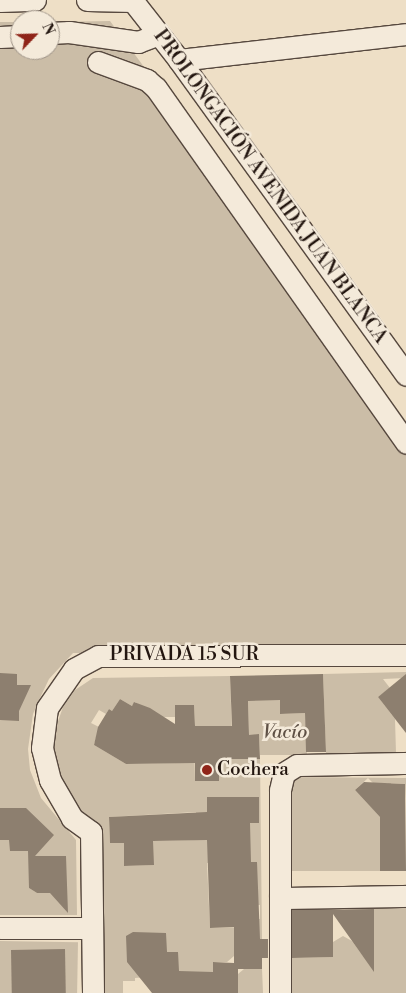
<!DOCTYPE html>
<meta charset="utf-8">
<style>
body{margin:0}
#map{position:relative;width:406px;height:993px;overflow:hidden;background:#eedfc6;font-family:"Libre Bodoni",serif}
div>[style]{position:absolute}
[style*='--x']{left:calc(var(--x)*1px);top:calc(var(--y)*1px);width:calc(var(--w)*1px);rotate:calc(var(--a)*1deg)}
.green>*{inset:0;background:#cbbda7;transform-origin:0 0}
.building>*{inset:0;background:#8d7f6f;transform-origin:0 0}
.roads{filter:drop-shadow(1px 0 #56483e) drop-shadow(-1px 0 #56483e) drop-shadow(0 1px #56483e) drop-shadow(0 -1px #56483e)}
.street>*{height:21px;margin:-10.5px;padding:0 10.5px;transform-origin:10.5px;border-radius:10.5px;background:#f4eada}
.dots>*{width:14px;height:14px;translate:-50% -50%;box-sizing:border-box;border:2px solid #f4eada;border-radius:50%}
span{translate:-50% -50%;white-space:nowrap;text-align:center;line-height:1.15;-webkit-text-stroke:5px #f4eada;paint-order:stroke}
.street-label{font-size:19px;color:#231610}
.park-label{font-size:19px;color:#5e5045;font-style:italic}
.poi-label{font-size:19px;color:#231610}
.left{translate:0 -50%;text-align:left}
.north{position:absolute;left:10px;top:10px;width:50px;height:50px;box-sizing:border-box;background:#f4eada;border:1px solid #a09589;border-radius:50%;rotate:66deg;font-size:14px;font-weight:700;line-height:20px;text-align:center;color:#231610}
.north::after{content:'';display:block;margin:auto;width:18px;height:22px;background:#8f2418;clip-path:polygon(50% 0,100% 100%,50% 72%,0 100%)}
</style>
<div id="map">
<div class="green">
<i style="clip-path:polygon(evenodd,110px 21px,406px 421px,406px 651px,73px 653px,49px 679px,39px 700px,33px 714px,28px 749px,30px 770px,41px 798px,76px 840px,77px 915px,0 915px,0 22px,20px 22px,20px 50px,50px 50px,50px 22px,110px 21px,38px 856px,66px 856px,66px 898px,60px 902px,53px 893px,37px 893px,29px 888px,29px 867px,38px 867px,38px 856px)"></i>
<i style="clip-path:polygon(406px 672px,406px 678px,383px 679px,390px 688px,378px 697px,395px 719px,396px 753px,326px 754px,323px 674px)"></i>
<i style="clip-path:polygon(evenodd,230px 676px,232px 735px,224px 726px,195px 726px,194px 705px,175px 705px,175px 717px,155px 717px,135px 702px,132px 706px,120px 699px,112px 711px,109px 709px,106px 714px,99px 710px,91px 723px,99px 727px,94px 745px,126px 764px,177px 763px,194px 738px,195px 780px,219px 759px,260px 759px,262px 939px,234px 939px,234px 956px,227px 962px,213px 962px,213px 972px,135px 978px,135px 981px,123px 981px,123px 993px,101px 993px,103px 829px,87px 818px,62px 784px,54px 757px,55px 730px,63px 707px,75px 690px,93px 678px,230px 676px,196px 812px,195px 840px,153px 841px,153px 865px,125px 866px,124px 843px,110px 843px,109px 817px,196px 812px,230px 676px,257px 862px,248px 905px,260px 905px,260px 919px,249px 919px,249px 927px,210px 928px,207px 863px,257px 862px)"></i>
<i style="clip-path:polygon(248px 699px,280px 700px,280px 714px,305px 713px,307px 755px,260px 755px,259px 735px,249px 735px)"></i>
<i style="clip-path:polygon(285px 777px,406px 778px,406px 799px,405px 784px,391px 783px,391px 787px,387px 783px,379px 789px,368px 778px,355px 790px,385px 822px,380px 823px,380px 871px,285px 871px)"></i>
<i style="clip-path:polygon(406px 906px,406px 993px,292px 993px,292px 958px,333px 957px,333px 942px,343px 936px,352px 941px,363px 956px,374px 956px,374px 907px)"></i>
<i style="left:0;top:941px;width:78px;height:52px;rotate:1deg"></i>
<i style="clip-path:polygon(244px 969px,262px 969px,263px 993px,238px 993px,238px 974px)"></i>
</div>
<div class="building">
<i style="clip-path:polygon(0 673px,17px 674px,17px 685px,31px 685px,19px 711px,19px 721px,0 720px)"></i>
<i style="clip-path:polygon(323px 674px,326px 752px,306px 752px,305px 713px,280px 714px,280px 700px,248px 701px,249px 735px,259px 734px,260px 759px,219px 759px,219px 781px,195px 781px,195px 763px,126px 764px,94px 745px,98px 727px,109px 709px,112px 711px,120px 699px,132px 706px,134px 702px,150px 708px,175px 724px,175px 705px,194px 705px,195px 726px,232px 726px,230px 676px)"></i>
<i style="clip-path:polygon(406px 674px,406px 733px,378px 697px)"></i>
<i style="clip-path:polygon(364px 782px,405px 784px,406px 871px,380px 871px,380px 817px,355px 790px)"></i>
<i style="clip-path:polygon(207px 797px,259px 797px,259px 823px,250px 823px,251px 862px,257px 862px,260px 939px,268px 939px,268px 958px,262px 958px,262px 969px,238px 969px,238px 993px,152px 993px,127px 962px,126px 936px,133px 932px,166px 933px,167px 952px,178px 952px,179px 971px,213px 972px,213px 962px,234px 963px,234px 927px,210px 928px,207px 840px,153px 841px,154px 865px,124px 866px,124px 843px,110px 843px,109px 817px,207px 812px)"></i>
<i style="clip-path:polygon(0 808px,26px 808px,54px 835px,35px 856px,66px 856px,68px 913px,50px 893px,37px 893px,29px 888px,28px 851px,10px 851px,9px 840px,0 840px)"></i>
<i style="clip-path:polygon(374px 909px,374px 972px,333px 914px,333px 957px,292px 958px,292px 910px)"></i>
<i style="left:65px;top:949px;width:44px;height:54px;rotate:89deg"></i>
</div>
<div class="roads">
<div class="street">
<i style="--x:87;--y:0;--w:46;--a:1.2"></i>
<i style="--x:132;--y:0;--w:76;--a:51.9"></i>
<i style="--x:179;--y:60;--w:388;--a:54.2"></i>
<i style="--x:0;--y:1;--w:35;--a:-2"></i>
<i style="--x:50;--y:33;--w:19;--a:-3"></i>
<i style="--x:69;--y:32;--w:70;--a:8.2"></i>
<i style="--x:138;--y:42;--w:22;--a:-21"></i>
<i style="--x:0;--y:37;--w:20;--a:-3"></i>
<i style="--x:179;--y:60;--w:228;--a:-6.5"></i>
<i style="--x:98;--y:62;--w:52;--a:20.2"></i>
<i style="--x:147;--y:80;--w:12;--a:42"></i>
<i style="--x:156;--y:88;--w:434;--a:54.8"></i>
<i style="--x:280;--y:898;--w:126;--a:-0.9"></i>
<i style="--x:0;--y:928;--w:92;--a:0"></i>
<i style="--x:93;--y:993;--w:161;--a:-90.7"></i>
<i style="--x:91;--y:832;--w:24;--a:-144"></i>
<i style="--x:72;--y:818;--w:44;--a:-120.1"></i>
<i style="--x:50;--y:780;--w:33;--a:-104"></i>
<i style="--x:42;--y:748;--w:40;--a:-82.9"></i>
<i style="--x:47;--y:708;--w:47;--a:-55.3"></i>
<i style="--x:74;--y:669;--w:27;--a:-28"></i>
<i style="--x:98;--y:656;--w:308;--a:-0.2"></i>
<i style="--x:280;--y:993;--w:203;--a:-90"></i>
<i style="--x:280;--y:790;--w:17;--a:-77"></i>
<i style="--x:284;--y:773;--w:15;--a:-32"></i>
<i style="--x:297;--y:765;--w:109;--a:-1.1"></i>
</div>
</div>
<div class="dots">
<i style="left:207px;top:770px;background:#8f2418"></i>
</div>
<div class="street-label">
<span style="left:270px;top:187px;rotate:54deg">PROLONGACIÓN AVENIDA JUAN BLANCA</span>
<span style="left:184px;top:655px">PRIVADA 15 SUR</span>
</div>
<div class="park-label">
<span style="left:285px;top:733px">Vacío</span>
</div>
<div class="poi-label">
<span class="left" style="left:217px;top:770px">Cochera</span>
</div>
<div class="north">N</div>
</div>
